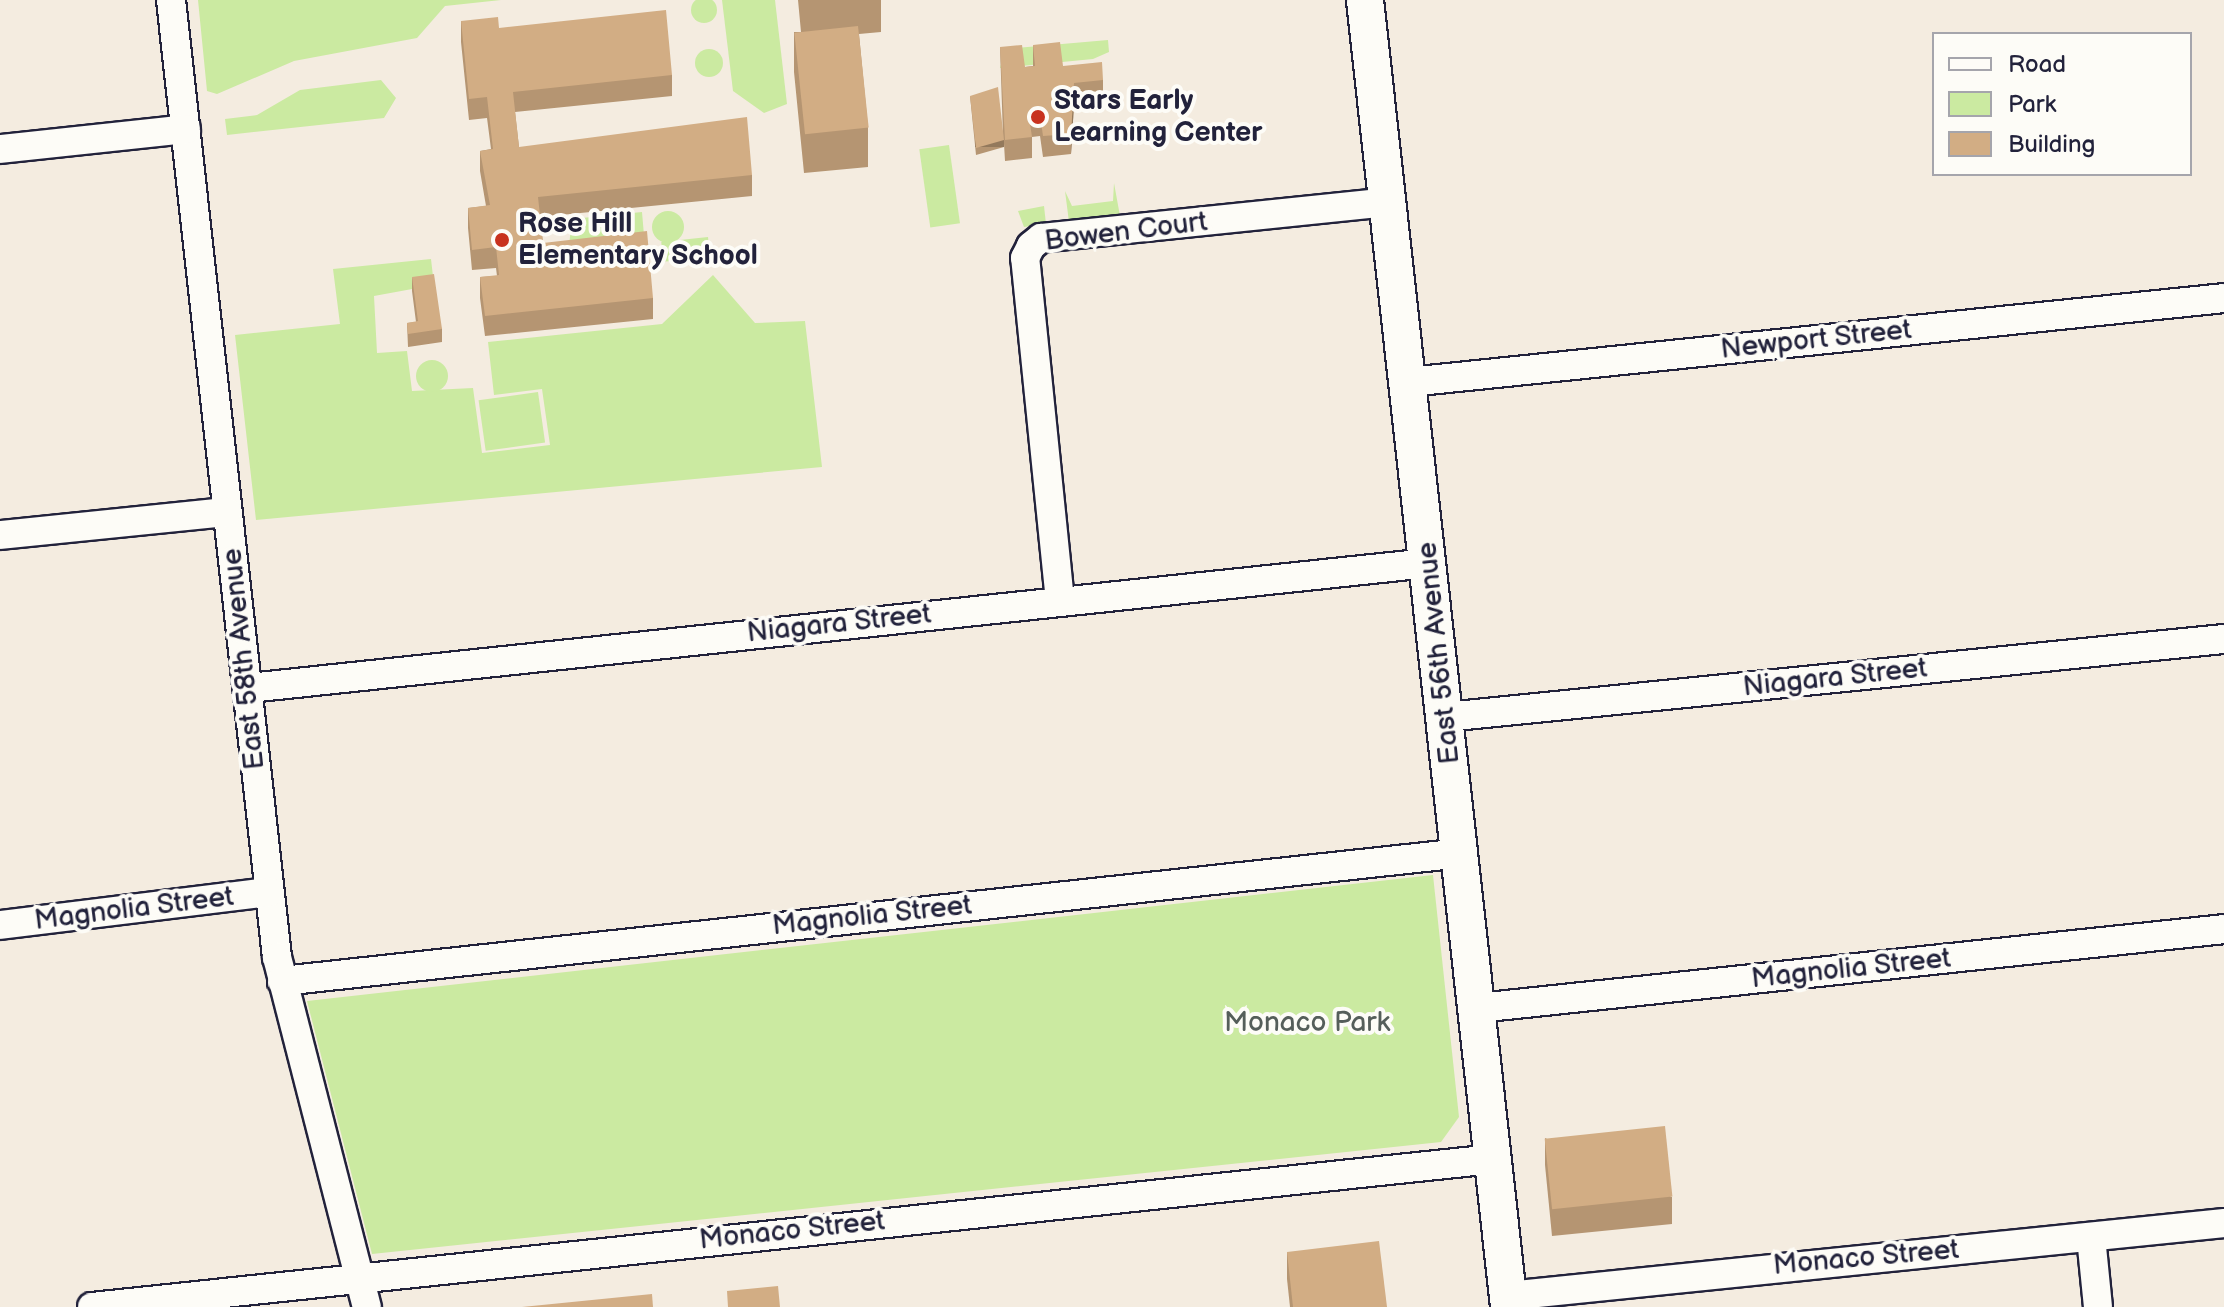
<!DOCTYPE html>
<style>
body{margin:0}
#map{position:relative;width:2224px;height:1307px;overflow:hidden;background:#f4ece0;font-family:"Balsamiq Sans",sans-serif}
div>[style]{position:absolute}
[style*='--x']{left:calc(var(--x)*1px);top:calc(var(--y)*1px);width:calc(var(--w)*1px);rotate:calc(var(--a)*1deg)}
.green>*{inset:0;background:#cbeaa1;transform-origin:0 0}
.round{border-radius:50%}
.roads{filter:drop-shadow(2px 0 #22223b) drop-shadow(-2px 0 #22223b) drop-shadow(0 2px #22223b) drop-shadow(0 -2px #22223b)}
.minor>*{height:28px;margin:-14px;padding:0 14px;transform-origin:14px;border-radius:14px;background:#fdfcf7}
.major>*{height:36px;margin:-18px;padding:0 18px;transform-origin:18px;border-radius:18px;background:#fdfcf7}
.wall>*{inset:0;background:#b59572}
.shaded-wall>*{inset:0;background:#93795c;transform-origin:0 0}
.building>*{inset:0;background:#d2ad84;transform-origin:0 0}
.dots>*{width:22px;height:22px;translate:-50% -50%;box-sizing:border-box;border:4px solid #fdfcf7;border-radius:50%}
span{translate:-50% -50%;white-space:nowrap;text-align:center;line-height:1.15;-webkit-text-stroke:8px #fdfcf7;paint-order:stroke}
.poi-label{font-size:28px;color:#22223b;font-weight:700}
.left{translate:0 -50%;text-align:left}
.street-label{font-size:28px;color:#22223b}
.park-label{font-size:28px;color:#555e5a}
.legend{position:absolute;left:1932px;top:32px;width:260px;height:144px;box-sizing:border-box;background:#fdfcf7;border:2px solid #a5a5ac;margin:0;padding:10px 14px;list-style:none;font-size:24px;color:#22223b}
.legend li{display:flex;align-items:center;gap:16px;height:40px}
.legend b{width:40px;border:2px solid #a5a5ac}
</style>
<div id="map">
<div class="green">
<i class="round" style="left:691px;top:-3px;width:26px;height:26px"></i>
<i style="clip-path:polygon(198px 0,501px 0,445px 6px,417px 38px,294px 61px,217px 94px,207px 91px)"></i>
<i style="clip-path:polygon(722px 0,775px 0,787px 104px,764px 113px,733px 91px)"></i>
<i style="clip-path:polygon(1108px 40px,1109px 52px,1093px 59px,1000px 68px,1005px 49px)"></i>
<i class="round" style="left:695px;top:49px;width:28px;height:28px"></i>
<i style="clip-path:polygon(381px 80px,396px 98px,384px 118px,227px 135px,225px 119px,257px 115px,300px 90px)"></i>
<i style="left:949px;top:145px;width:79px;height:30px;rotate:82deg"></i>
<i style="clip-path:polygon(1114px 183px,1120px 216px,1069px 222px,1065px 191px,1072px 206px,1113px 201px)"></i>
<i style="clip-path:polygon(1044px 206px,1046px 224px,1024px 227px,1018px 211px)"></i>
<i class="round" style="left:652px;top:211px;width:32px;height:32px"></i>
<i style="clip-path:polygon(642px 212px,645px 247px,569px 246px,572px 219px)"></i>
<i style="left:708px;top:237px;width:20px;height:47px;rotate:84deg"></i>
<i style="clip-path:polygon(431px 259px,434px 285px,374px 296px,377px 353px,407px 351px,412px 391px,473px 388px,482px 453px,550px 445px,542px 389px,494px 395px,488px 342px,662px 324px,713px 275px,755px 323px,805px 321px,822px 467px,256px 520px,235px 335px,340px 324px,333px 269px)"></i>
<i class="round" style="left:416px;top:360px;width:32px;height:32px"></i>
<i style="left:538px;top:392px;width:51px;height:60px;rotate:82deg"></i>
<i style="clip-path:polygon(1433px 875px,1459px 1117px,1441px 1142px,372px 1254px,307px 1001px)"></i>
</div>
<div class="roads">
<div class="minor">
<i style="--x:171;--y:0;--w:963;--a:83.68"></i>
<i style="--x:277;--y:957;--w:361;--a:75.6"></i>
<i style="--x:0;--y:149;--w:187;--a:-6.1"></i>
<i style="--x:1409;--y:382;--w:819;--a:-5.88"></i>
<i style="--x:0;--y:535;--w:228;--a:-5.8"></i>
<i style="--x:1060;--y:601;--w:345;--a:-95.8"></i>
<i style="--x:1025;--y:258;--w:13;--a:-63"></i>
<i style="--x:1031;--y:246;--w:13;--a:-39"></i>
<i style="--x:1041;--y:238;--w:349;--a:-5.9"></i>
<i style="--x:249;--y:688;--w:1187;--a:-6.05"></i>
<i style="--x:1446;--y:717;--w:782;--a:-5.73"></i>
<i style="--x:0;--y:925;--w:271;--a:-7"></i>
<i style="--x:282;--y:981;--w:1187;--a:-6.19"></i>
<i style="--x:1478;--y:1008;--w:750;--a:-6.04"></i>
<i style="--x:2091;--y:1237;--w:70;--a:84.3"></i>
<i style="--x:1508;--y:1296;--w:720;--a:-5.82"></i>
<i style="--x:92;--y:1307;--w:1409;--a:-6.03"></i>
</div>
<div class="major">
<i style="--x:1365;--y:0;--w:1315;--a:83.71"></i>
</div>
</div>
<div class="wall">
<i style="clip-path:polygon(798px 0,881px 0,881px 32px,859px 34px,868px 128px,868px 167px,804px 173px,794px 72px,794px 32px,801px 32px)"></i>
<i style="clip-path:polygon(461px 21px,499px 28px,672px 75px,672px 96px,515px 112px,519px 147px,752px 175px,752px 196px,540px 217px,543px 243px,653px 298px,653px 319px,485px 336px,480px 298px,480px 277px,497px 276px,496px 268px,472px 270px,468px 228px,468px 208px,486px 206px,480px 171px,480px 151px,491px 149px,487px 118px,469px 120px,461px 42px)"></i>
<i style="clip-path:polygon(1033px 45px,1063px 66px,1103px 80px,1103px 101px,1074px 104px,1071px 154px,1043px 157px,1040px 136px,1032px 137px,1032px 158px,1005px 161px,1004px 144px,1004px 147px,976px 155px,970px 96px,1003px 136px,1000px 47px,1025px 67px,1033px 66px)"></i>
<i style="clip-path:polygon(412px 277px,442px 329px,442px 342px,408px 347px,407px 323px,416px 322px,412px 291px)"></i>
<i style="clip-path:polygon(1545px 1138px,1672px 1197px,1672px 1224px,1552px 1236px,1545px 1165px)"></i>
<i style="clip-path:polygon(1287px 1252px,1387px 1307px,1290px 1307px,1287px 1279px)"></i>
</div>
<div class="shaded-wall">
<i style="clip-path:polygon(1074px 83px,1074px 104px,1071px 154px,1071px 134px)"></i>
<i style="left:1004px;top:140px;width:7px;height:29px;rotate:90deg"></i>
</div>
<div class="building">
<i style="clip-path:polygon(666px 10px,672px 75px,513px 92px,519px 147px,747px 117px,752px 175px,538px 197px,543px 243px,647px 231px,653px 298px,485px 316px,480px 277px,499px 275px,496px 247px,472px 250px,468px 208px,490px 205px,480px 151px,493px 149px,487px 97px,469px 99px,461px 21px,498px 17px,499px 28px)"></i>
<i style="left:858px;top:26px;width:102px;height:64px;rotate:84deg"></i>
<i style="clip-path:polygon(1060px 42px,1063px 66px,1102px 62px,1103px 80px,1074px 83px,1071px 134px,1043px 136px,1040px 115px,1029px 117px,1032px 137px,1005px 140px,1000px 47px,1022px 45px,1025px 67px,1035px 66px,1033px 45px)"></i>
<i style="clip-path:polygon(998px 87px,1004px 140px,976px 148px,970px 96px)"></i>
<i style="clip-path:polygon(434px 274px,442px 329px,408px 334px,407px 323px,418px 321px,412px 277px)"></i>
<i style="left:1665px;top:1126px;width:71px;height:121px;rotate:84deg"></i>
<i style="clip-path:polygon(1379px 1241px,1387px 1307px,1293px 1307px,1287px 1252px)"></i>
<i style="clip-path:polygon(778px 1286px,780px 1307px,728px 1307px,727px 1291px)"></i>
<i style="clip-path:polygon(652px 1294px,653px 1307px,522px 1307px)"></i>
</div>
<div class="dots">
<i style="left:1038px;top:117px;background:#c8321e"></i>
<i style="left:502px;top:240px;background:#c8321e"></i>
</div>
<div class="poi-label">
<span class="left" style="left:1054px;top:117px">Stars Early<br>Learning Center</span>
<span class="left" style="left:518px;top:240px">Rose Hill<br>Elementary School</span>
</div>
<div class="street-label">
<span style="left:1126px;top:232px;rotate:-7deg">Bowen Court</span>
<span style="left:1816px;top:340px;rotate:-6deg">Newport Street</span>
<span style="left:839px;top:624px;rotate:-6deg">Niagara Street</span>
<span style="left:1439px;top:653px;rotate:-96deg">East 56th Avenue</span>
<span style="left:244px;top:659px;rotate:-96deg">East 58th Avenue</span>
<span style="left:1835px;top:678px;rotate:-6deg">Niagara Street</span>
<span style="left:134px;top:909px;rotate:-7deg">Magnolia Street</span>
<span style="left:872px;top:916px;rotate:-6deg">Magnolia Street</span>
<span style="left:1851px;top:969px;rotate:-6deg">Magnolia Street</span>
<span style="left:792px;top:1231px;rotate:-6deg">Monaco Street</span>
<span style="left:1866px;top:1258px;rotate:-5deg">Monaco Street</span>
</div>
<div class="park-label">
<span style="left:1307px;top:1023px">Monaco Park</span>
</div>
<ul class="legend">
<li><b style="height:10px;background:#fdfcf7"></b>Road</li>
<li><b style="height:22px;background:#cbeaa1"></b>Park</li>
<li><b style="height:22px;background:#d2ad84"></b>Building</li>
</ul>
</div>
